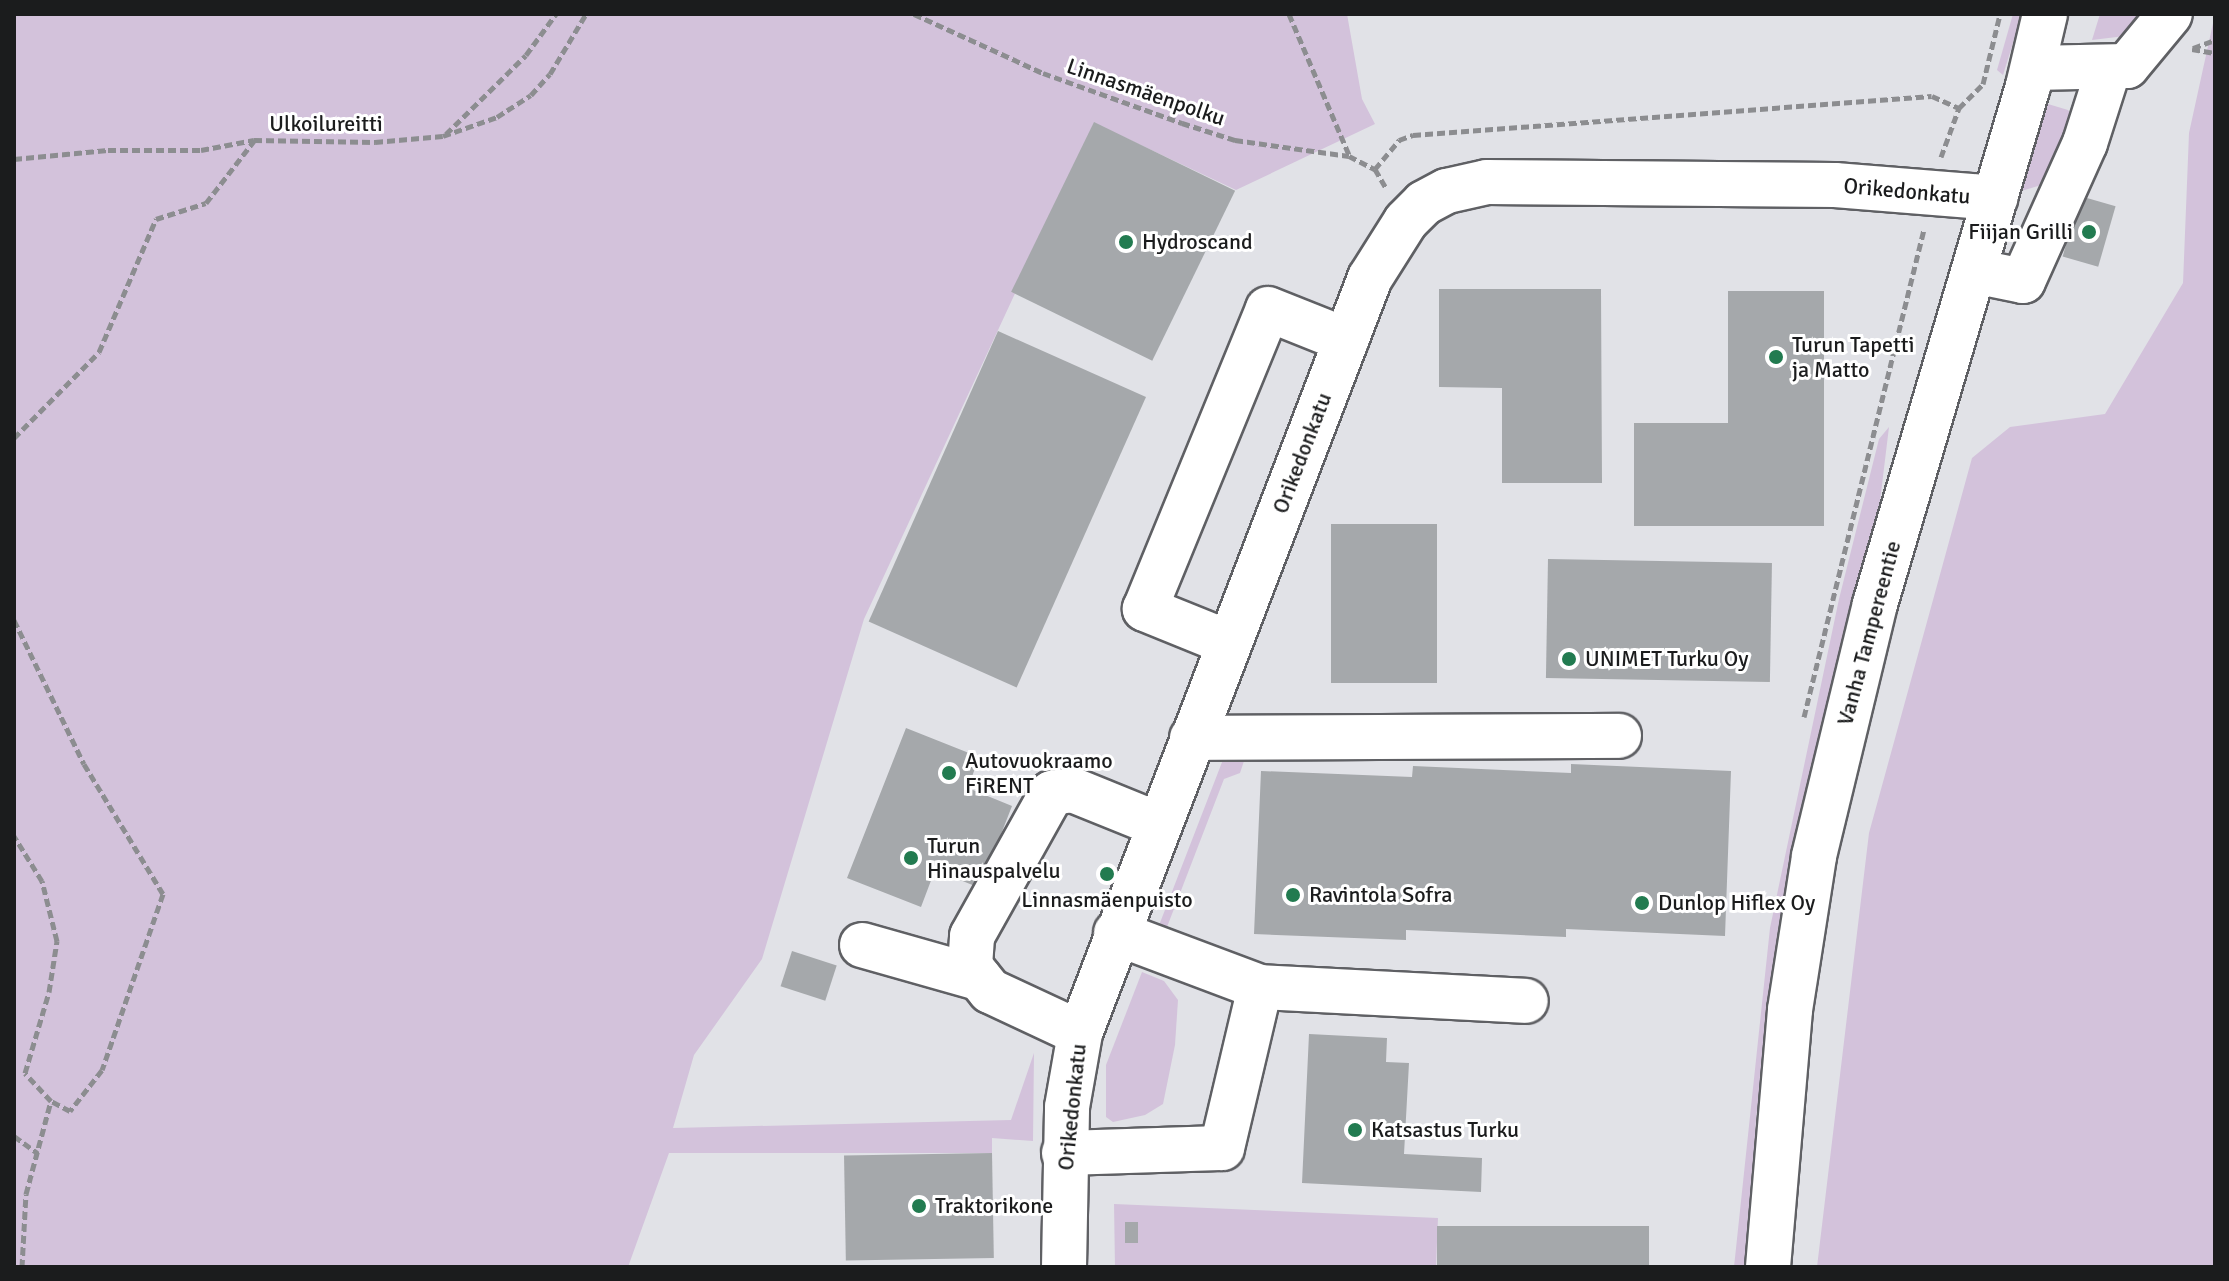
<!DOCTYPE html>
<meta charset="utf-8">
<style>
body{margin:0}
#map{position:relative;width:2229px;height:1281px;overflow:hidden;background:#e1e2e7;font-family:Signika,sans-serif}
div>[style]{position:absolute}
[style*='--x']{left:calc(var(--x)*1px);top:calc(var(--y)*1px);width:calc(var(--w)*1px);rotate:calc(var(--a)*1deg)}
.green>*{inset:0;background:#d3c2db}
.building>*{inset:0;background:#a5a8ab;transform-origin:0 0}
.path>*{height:5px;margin-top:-2.5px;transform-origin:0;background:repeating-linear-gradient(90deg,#8c8d90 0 8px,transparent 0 12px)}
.roads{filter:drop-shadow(2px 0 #5f6064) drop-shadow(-2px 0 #5f6064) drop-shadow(0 2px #5f6064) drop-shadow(0 -2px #5f6064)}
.minor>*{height:44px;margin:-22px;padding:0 22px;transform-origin:22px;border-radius:22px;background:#fff}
.major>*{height:44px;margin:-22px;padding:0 22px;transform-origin:22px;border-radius:22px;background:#fff}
.dots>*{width:22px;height:22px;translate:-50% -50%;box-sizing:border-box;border:4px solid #fff;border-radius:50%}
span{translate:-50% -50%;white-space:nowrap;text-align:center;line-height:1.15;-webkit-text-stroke:6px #fff;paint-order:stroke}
.street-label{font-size:22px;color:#1b1c1d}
.poi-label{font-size:22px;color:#1b1c1d}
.right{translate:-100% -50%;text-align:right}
.left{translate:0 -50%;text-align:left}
.frame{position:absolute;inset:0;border:16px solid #1b1c1d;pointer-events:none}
</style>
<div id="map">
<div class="green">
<i style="clip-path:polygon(14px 14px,1347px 14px,1362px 99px,1375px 124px,1236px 190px,1094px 123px,864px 619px,762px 959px,694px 1055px,673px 1128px,1011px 1120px,1034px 1053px,1033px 1141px,992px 1138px,992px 1153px,669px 1153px,628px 1267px,14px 1267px)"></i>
<i style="clip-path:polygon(2013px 14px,2022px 14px,2003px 75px,1997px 70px)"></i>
<i style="clip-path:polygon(2100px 14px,2141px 14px,2125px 36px,2092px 40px)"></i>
<i style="clip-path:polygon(2215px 14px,2215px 1267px,1817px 1267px,1869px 833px,1972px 458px,2010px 427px,2105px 414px,2183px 283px,2189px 133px)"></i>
<i style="clip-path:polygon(2048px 104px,2068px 110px,2074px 118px,2045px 184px,2021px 191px)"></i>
<i style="clip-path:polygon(1889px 427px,1877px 526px,1821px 723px,1778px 931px,1756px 1119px,1747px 1267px,1734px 1267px,1770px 928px,1839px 599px,1879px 439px)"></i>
<i style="clip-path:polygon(1224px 757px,1244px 761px,1240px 773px,1224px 779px,1167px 927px,1158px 928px)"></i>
<i style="clip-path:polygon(1142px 972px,1164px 981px,1178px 1000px,1175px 1045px,1163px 1104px,1145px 1115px,1113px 1122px,1106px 1117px,1106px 1065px)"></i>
<i style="clip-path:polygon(1114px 1204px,1438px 1218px,1436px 1267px,1115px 1267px)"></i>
</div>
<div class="building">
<i style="left:1094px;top:122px;width:157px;height:189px;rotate:26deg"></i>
<i style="left:2080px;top:196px;width:37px;height:63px;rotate:16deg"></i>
<i style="clip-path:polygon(1439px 289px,1601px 289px,1602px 483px,1502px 483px,1502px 388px,1439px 387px)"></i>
<i style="clip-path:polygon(1728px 291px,1824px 291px,1824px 526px,1634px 526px,1634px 423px,1728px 423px)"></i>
<i style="left:998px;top:331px;width:162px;height:318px;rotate:24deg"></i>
<i style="left:1437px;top:524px;width:159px;height:106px;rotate:90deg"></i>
<i style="left:1548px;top:559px;width:224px;height:119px;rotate:1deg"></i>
<i style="clip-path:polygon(906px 728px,979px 757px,968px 788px,1012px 806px,980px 888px,935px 870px,921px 907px,847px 878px)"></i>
<i style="clip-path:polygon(1571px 764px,1731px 771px,1725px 936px,1566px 929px,1566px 937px,1406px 930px,1406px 940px,1254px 934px,1261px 771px,1412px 777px,1413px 766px,1571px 773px)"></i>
<i style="left:792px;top:951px;width:47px;height:37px;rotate:18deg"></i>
<i style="clip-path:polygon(1309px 1034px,1387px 1038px,1386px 1062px,1409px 1063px,1404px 1154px,1482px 1158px,1481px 1192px,1302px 1183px)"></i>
<i style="left:992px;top:1153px;width:105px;height:148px;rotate:89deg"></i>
<i style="left:1125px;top:1222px;width:13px;height:21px"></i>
<i style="left:1437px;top:1226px;width:212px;height:41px"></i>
</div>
<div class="path">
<i style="--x:914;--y:14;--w:142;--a:24.6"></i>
<i style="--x:1043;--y:73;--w:148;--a:19.8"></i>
<i style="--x:1182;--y:123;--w:56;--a:17.8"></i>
<i style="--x:1235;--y:140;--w:115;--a:8"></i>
<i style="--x:1349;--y:156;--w:29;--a:27"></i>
<i style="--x:1375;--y:169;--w:22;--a:60"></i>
<i style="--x:1289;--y:14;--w:153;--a:66.9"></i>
<i style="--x:2193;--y:48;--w:23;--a:-20"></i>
<i style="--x:2192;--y:49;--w:23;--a:10"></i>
<i style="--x:446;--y:134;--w:112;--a:-44.6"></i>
<i style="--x:526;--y:55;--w:51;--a:-53.8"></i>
<i style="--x:1941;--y:157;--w:52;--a:-69.8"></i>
<i style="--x:1959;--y:108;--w:34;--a:-45"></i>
<i style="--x:1983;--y:84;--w:72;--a:-76.3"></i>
<i style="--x:14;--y:159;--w:94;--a:-5.5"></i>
<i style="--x:108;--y:150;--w:93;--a:0"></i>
<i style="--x:201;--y:150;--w:54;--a:-10.7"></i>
<i style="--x:254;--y:140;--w:121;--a:0.9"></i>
<i style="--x:375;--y:142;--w:68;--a:-5"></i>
<i style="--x:443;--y:136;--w:57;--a:-19.4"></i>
<i style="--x:497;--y:117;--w:40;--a:-32.9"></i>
<i style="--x:531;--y:95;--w:28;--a:-48"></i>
<i style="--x:550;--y:74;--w:70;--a:-59"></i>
<i style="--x:1375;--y:169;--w:38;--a:-50"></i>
<i style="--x:1399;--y:140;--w:15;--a:-20"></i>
<i style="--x:1413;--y:135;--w:520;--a:-4.3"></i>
<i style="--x:1932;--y:96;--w:30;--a:24"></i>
<i style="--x:14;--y:438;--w:121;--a:-45.3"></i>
<i style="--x:99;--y:352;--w:145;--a:-66.8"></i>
<i style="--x:156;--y:219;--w:52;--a:-17.7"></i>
<i style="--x:206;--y:203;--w:78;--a:-52.3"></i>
<i style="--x:14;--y:620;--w:160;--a:64.1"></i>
<i style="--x:84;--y:764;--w:152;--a:58.7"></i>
<i style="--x:163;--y:894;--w:186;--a:109.1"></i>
<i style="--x:102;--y:1070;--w:52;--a:128"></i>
<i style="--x:70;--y:1111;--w:21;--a:-152"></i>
<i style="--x:51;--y:1101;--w:38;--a:-133"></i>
<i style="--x:25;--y:1073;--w:84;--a:-73.5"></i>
<i style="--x:49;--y:992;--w:52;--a:-81.1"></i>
<i style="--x:57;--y:941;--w:62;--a:-104"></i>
<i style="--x:42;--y:881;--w:53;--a:-121.9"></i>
<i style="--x:1804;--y:717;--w:503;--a:-76.18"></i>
<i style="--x:14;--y:1136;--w:29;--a:36"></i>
<i style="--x:22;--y:1267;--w:73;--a:-86.9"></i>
<i style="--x:26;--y:1194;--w:96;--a:-75"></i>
</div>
<div class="roads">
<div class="minor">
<i style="--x:2033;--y:68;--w:94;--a:-1.2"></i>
<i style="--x:2127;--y:66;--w:67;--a:-50.4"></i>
<i style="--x:1974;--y:271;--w:50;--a:11.5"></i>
<i style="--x:2023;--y:281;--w:151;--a:-65.8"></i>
<i style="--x:2085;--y:143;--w:79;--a:-72.3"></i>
<i style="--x:1229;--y:643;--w:91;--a:-158"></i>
<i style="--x:1145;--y:609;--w:324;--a:-67.7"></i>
<i style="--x:1268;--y:309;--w:84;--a:21.7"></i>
<i style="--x:1192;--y:738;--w:427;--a:-0.3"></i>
<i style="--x:1116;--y:933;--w:154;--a:20.6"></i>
<i style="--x:862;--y:945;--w:122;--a:15.8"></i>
<i style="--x:1080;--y:1033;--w:99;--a:-155"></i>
<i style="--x:990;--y:991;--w:32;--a:-129"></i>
<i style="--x:970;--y:966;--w:30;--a:-86"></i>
<i style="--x:972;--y:936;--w:164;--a:-60.8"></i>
<i style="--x:1052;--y:793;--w:21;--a:-8"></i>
<i style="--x:1073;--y:790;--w:93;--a:22.1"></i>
<i style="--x:1064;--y:1153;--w:158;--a:-1.8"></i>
<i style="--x:1222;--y:1148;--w:165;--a:-76.7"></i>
<i style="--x:1260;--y:987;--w:266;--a:3"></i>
<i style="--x:1064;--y:1267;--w:160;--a:-88.9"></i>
<i style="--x:1067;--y:1107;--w:75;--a:-80"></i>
<i style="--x:1080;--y:1033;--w:809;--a:-68.99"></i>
<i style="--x:1370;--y:278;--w:67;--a:-57.7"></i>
<i style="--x:1406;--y:221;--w:25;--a:-45"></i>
<i style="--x:1424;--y:203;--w:26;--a:-28"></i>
<i style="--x:1447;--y:191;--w:41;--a:-12.7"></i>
<i style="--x:1487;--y:182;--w:348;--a:0.5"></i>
<i style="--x:1835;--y:185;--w:161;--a:4.6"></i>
</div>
<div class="major">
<i style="--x:1768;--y:1267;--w:258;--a:-85.1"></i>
<i style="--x:1790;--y:1010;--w:156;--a:-81.1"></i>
<i style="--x:1814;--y:856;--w:259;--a:-76.4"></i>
<i style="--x:1875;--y:604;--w:540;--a:-73.54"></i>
<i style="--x:2028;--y:86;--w:74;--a:-76.7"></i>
</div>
</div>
<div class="dots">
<i style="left:2089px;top:232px;background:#227b50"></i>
<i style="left:1126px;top:242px;background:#227b50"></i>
<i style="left:1776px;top:357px;background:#227b50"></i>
<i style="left:1569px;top:659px;background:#227b50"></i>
<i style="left:949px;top:773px;background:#227b50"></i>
<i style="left:911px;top:858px;background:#227b50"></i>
<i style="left:1107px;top:874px;background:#227b50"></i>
<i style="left:1293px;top:895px;background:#227b50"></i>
<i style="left:1642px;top:903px;background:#227b50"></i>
<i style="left:1355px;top:1130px;background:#227b50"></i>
<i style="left:919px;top:1206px;background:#227b50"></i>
</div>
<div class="street-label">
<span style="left:1146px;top:92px;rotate:19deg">Linnasmäenpolku</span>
<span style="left:326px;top:124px">Ulkoilureitti</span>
<span style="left:1907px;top:191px;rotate:5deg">Orikedonkatu</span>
<span style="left:1302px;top:453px;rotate:-69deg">Orikedonkatu</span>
<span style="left:1869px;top:633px;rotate:-75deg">Vanha Tampereentie</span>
<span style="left:1072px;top:1107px;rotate:-84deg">Orikedonkatu</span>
</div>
<div class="poi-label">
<span class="right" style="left:2073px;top:232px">Fiijan Grilli</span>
<span class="left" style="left:1142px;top:242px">Hydroscand</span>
<span class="left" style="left:1792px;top:357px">Turun Tapetti<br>ja Matto</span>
<span class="left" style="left:1585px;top:659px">UNIMET Turku Oy</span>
<span class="left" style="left:965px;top:773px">Autovuokraamo<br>FiRENT</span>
<span class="left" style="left:927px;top:858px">Turun<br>Hinauspalvelu</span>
<span class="left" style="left:1309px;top:895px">Ravintola Sofra</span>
<span style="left:1107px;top:900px">Linnasmäenpuisto</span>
<span class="left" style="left:1658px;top:903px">Dunlop Hiflex Oy</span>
<span class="left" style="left:1371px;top:1130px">Katsastus Turku</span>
<span class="left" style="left:935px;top:1206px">Traktorikone</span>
</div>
<div class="frame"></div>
</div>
